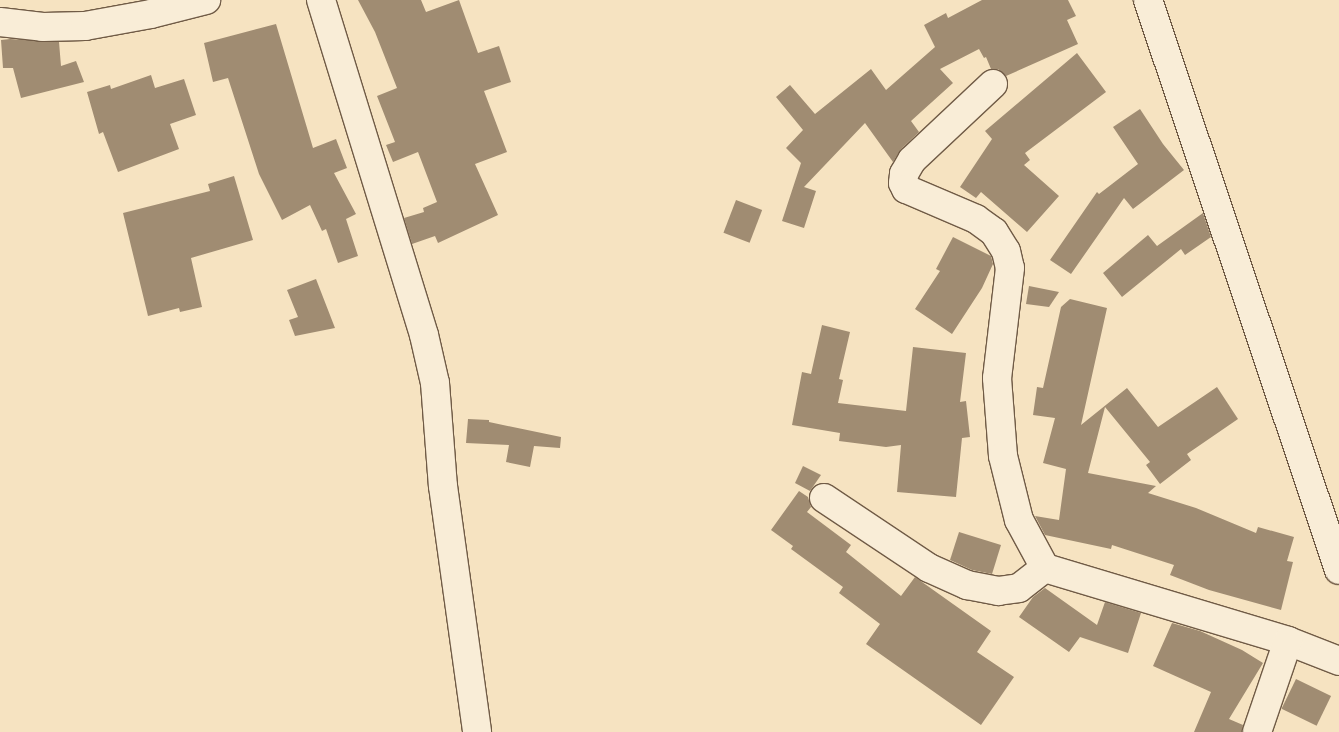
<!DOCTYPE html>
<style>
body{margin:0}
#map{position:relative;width:1339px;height:732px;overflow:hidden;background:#f6e3c1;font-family:"IM FELL English",serif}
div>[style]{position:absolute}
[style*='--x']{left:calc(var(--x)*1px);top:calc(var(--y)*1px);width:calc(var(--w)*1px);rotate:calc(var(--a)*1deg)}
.building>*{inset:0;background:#a08c72;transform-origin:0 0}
.roads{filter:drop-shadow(1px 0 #705b46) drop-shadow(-1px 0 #705b46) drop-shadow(0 1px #705b46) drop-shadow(0 -1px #705b46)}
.minor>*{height:28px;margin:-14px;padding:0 14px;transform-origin:14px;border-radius:14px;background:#f9edd7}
span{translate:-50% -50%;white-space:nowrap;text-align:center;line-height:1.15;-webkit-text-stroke:4.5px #f9edd7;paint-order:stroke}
</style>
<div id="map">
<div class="building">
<i style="clip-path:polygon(358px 0,421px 0,426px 12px,459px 0,478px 53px,499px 46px,511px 82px,484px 91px,507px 152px,475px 164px,498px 215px,438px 243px,435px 236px,412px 244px,404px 218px,424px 212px,423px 208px,437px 202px,418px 152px,393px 162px,386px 145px,395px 142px,377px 96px,397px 88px,375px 32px)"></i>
<i style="clip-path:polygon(982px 0,1068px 0,1076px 16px,1067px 20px,1078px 44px,1006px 76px,998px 69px,991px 69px,986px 57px,984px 58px,979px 49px,940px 69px,953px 83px,911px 121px,919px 132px,901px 149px,893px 162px,865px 123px,804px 187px,816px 191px,804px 228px,782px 221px,801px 163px,786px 148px,803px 130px,776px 97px,790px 85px,815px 114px,871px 69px,886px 90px,935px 47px,924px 25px,946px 13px,948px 18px)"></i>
<i style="clip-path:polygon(276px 24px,313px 148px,336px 139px,347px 168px,334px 173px,356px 214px,346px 219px,358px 256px,338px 263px,326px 229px,322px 231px,310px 205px,282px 220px,259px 174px,228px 78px,213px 82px,204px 43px)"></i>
<i style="clip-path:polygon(10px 39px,59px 42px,61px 66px,76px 61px,84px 82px,21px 98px,13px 68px,3px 68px,1px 40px)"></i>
<i style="clip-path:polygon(1077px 53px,1106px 92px,1025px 153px,1030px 160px,1024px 165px,1059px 196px,1027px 232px,981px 192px,976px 198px,960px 187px,992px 139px,985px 131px)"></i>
<i style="clip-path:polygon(151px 75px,155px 88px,184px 79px,196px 115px,170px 124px,179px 149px,118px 172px,103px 132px,99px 134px,87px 92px,110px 85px,111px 89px)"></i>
<i style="clip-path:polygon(1140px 109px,1163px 144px,1184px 170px,1133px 209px,1124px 198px,1071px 274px,1050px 260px,1097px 192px,1099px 194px,1138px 164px,1113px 127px)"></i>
<i style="clip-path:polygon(234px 176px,253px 240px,191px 258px,202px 307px,180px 312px,179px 308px,148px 316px,123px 213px,210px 191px,208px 184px)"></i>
<i style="left:736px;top:200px;width:28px;height:35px;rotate:21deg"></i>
<i style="clip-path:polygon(1203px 213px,1211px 237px,1185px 255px,1181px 249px,1122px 297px,1103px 273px,1148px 235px,1157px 246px)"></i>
<i style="clip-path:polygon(953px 237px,991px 256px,993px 264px,982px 288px,952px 334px,915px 309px,940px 271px,936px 269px)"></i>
<i style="clip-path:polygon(316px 279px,335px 328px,295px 336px,289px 320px,298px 317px,287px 290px)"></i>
<i style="clip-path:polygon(1029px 286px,1059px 292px,1049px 307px,1026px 304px)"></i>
<i style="clip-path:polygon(1070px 299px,1107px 308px,1081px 425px,1127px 388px,1158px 427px,1217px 387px,1238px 419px,1187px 454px,1191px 460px,1160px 484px,1146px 465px,1150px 462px,1105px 407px,1088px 473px,1156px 486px,1148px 493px,1196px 508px,1256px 533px,1258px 527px,1294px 537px,1287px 561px,1293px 562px,1281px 610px,1209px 590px,1170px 575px,1174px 565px,1112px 545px,1111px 549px,1045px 535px,1035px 516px,1059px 520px,1066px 469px,1043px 463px,1055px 418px,1033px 415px,1037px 387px,1043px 388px,1061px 307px)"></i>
<i style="clip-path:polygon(822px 325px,850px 332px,839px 379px,843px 380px,838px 403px,906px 411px,913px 347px,966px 353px,960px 402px,966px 401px,970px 437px,962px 438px,956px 497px,897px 492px,901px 445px,886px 447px,839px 441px,840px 433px,792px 425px,802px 372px,811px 374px)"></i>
<i style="clip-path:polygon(468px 419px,489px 420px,489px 422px,561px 437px,560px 448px,534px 446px,530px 467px,506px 462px,509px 445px,466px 443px)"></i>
<i style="clip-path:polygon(803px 466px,821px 475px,810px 491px,795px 483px)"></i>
<i style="clip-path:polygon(799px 491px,808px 497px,811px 507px,807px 512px,851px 545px,846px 552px,901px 596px,915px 577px,991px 631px,977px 652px,1014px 677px,981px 725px,866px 644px,880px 624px,839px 593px,843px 587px,791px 549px,793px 546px,771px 530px)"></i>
<i style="clip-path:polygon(959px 532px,1001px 545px,992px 574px,972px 570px,950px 560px)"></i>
<i style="clip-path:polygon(1045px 588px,1097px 625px,1105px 602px,1141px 613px,1128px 653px,1080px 637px,1069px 652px,1019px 617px,1033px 597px)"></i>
<i style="clip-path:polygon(1172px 623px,1200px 631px,1242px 650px,1263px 663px,1229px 719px,1243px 725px,1242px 732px,1194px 732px,1211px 692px,1153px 666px)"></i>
<i style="left:1296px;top:679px;width:39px;height:33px;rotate:26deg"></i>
</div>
<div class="roads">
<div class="minor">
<i style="--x:321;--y:0;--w:350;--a:72.9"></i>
<i style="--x:424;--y:335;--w:49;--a:77.1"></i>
<i style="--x:435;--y:383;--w:103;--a:85.6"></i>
<i style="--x:443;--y:486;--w:248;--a:82.1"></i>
<i style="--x:1148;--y:0;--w:601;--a:71.47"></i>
<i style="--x:0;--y:22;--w:43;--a:6.6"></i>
<i style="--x:43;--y:27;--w:42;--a:-1.4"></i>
<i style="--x:85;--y:26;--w:67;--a:-10.3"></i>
<i style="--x:151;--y:14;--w:57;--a:-14.3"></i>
<i style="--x:993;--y:84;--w:111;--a:136.8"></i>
<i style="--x:912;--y:160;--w:16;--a:120"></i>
<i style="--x:904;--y:174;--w:9;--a:96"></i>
<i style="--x:903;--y:183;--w:7;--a:63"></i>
<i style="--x:906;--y:189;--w:76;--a:23.2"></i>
<i style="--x:976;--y:219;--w:22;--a:36"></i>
<i style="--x:994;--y:232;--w:22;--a:58"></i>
<i style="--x:1006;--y:251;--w:17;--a:77"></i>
<i style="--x:1010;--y:268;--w:111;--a:96.7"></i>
<i style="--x:997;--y:378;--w:78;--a:85.6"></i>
<i style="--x:1003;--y:456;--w:66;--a:76"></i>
<i style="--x:1019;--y:520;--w:55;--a:61.6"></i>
<i style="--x:1045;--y:568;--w:254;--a:16.7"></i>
<i style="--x:1288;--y:641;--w:55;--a:21.4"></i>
<i style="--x:824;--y:498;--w:126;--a:33.7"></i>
<i style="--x:929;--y:568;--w:42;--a:24.1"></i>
<i style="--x:967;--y:585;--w:32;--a:11"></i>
<i style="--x:998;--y:591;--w:21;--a:-8"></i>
<i style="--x:1019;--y:588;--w:33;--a:-38"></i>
<i style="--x:1257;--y:732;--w:96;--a:-71.2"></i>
</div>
</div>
</div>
